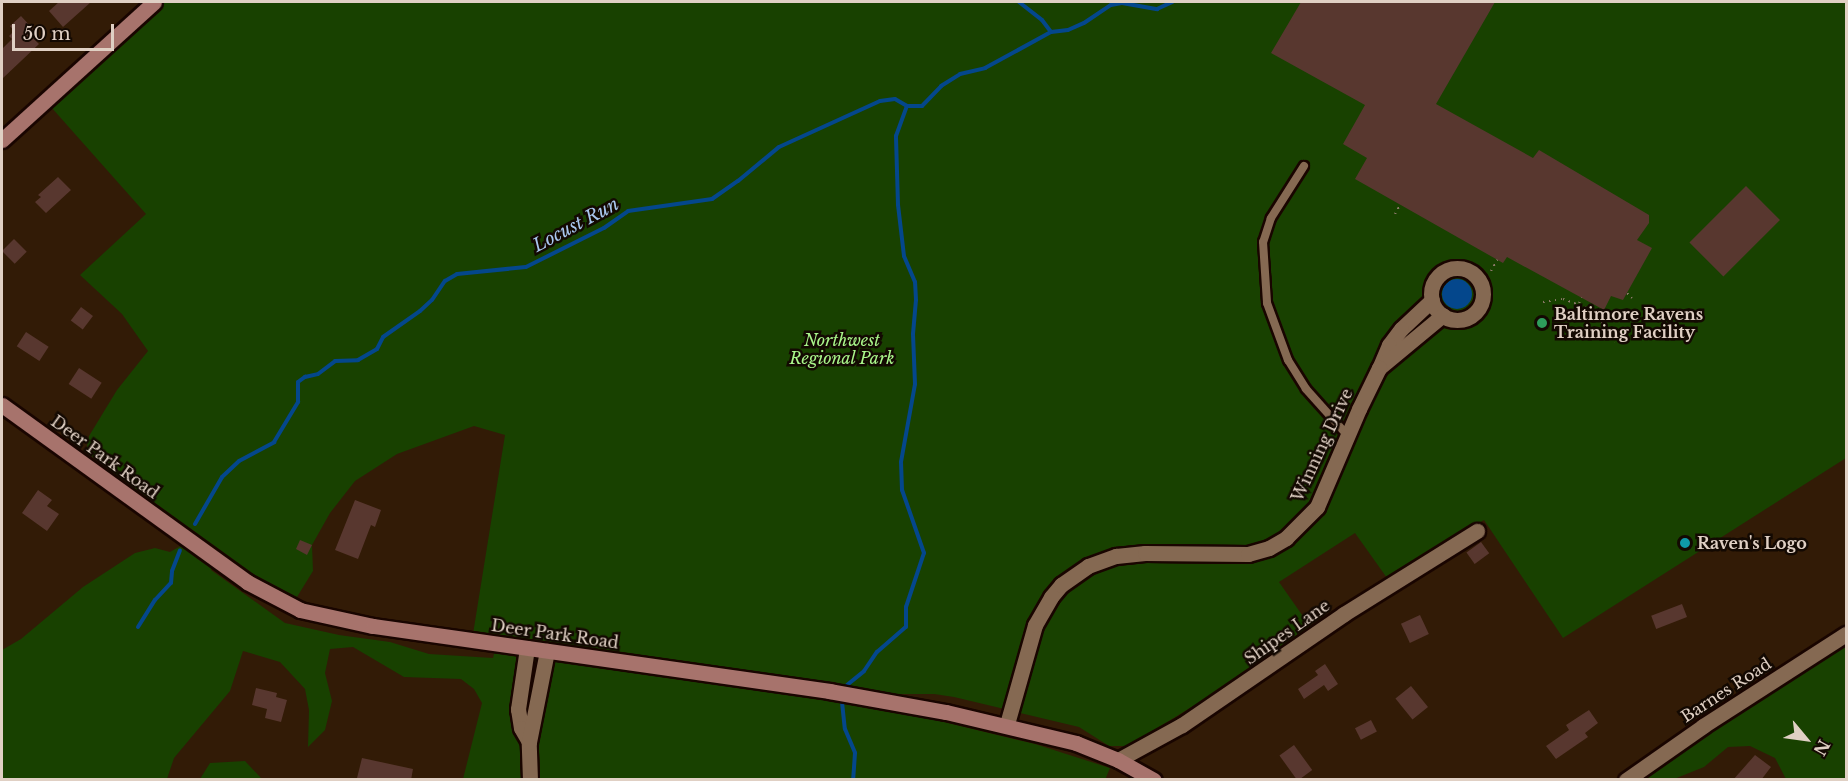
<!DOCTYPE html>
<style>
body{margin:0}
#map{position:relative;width:1848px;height:781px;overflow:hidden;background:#321b06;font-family:"Libre Baskerville",serif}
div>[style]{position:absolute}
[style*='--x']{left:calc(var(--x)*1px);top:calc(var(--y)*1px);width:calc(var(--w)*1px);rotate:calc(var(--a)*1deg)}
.green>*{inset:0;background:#184100}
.water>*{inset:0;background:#04478c}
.round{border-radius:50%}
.stream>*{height:4px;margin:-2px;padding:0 2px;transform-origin:2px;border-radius:2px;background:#04478c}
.building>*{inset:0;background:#58372f;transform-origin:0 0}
.path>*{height:2px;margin-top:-1px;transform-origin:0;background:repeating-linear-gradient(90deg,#8c7969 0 1.5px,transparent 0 6px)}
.roads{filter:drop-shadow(2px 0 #190500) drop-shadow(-2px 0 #190500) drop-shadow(0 2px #190500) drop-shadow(0 -2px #190500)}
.lane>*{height:8px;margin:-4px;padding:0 4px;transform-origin:4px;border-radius:4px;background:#856952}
.street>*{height:15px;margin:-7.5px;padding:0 7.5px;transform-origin:7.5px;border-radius:7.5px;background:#856952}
.street>.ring{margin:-7.5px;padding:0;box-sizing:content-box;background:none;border:15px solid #856952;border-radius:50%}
.secondary>*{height:15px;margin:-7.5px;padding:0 7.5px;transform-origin:7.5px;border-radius:7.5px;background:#a7736c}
.dots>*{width:16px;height:16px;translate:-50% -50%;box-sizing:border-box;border:3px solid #130902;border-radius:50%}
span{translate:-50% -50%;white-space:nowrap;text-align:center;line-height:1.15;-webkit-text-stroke:5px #130902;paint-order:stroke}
.poi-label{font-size:16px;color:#e0d0c4;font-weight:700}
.left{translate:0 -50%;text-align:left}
.park-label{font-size:16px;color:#aaf78b;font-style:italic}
.street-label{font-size:16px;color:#e0d0c4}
.water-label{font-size:18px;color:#a8c6ed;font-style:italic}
.frame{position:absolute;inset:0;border:3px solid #e0d0c4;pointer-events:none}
.north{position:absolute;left:1776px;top:709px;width:60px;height:60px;-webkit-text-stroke:4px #130902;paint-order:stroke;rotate:119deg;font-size:16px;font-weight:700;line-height:24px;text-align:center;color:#e0d0c4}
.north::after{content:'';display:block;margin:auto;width:21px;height:27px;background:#e0d0c4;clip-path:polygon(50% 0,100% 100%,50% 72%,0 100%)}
.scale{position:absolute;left:12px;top:24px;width:102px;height:27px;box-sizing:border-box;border:3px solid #e0d0c4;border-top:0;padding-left:8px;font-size:18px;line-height:21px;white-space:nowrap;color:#e0d0c4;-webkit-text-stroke:4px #130902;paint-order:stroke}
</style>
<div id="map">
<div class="green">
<i style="clip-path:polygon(165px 2px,1846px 2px,1846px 458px,1563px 638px,1484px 520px,1387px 578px,1355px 533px,1279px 582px,1314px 632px,1128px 746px,1109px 746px,1079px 727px,954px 697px,934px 694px,885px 694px,903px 712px,1035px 744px,1110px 768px,1105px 780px,463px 779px,482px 703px,474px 689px,461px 679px,404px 677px,353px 647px,330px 649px,325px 673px,332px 701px,325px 730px,308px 747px,309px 710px,305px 689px,280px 662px,243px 651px,230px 691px,174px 758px,167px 779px,2px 779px,2px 650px,21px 639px,83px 587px,135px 553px,155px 548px,170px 552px,184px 544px,213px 565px,211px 570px,285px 623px,339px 635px,390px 642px,429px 654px,493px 658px,498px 638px,473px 634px,505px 435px,474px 426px,397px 454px,355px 481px,330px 513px,312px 545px,313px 571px,297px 597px,280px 592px,236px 564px,86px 452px,89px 436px,117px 390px,148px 351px,122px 314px,80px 275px,146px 214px,51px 107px)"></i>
<i style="clip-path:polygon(1846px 640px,1846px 779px,1786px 779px,1775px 758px,1750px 746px,1728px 747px,1704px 767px,1674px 779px,1645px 780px,1726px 719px)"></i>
<i style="clip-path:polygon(245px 761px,262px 779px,200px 779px,210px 763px)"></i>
</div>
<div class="water">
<i class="round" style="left:1442px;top:279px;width:30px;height:30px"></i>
</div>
<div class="stream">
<i style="--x:1019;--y:2;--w:29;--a:38"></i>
<i style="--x:1042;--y:20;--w:15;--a:53"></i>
<i style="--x:195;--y:524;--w:54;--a:-60.1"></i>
<i style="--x:222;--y:477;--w:23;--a:-43"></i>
<i style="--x:239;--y:461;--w:40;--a:-28"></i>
<i style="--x:274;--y:442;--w:47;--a:-59"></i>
<i style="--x:298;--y:402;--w:20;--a:-90"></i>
<i style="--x:298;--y:382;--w:9;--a:-36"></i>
<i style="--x:305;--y:377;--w:13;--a:-13"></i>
<i style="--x:318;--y:374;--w:21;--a:-37"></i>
<i style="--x:335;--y:361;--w:23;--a:-2"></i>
<i style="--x:358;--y:360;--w:22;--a:-30"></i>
<i style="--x:377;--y:349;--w:13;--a:-63"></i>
<i style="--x:383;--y:337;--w:45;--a:-35.1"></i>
<i style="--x:420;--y:311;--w:16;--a:-43"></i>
<i style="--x:432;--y:300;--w:23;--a:-56"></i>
<i style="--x:445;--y:281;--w:14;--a:-30"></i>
<i style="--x:457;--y:274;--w:69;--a:-5.8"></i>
<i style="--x:526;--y:267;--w:87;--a:-26.6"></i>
<i style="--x:604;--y:228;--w:29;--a:-35"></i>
<i style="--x:628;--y:211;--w:85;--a:-8.1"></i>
<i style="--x:712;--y:199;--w:32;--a:-35"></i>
<i style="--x:738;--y:181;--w:53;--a:-39.7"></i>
<i style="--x:779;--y:147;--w:111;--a:-24.5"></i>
<i style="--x:880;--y:101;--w:15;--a:-8"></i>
<i style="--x:895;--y:99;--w:14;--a:30"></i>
<i style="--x:907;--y:106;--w:15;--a:0"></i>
<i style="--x:922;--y:106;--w:28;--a:-46"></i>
<i style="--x:941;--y:86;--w:22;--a:-32"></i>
<i style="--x:960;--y:74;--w:26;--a:-13"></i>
<i style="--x:985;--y:68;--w:75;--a:-28.6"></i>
<i style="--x:1051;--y:32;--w:17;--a:-7"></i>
<i style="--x:1068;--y:30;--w:17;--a:-24"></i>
<i style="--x:1084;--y:23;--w:32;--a:-34"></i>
<i style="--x:1111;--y:5;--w:11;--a:-10"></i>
<i style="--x:1122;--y:3;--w:36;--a:10"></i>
<i style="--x:1157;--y:9;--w:17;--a:-25"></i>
<i style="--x:138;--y:627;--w:32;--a:-58"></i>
<i style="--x:155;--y:600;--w:23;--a:-47"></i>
<i style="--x:171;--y:583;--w:12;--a:-85"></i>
<i style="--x:172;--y:571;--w:22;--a:-69"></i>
<i style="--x:847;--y:685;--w:22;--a:-39"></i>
<i style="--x:864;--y:671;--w:23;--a:-56"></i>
<i style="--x:877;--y:652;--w:38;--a:-41"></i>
<i style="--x:906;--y:627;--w:20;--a:-90"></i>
<i style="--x:906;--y:607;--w:57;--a:-71.6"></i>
<i style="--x:924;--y:553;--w:67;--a:-109.2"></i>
<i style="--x:902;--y:490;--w:28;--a:-92"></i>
<i style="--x:901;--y:462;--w:79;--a:-79.8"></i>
<i style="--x:915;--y:384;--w:50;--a:-92.3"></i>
<i style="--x:913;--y:334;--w:34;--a:-85"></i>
<i style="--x:916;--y:300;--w:18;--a:-93"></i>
<i style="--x:915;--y:282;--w:28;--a:-113"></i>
<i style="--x:904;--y:256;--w:51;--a:-96.7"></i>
<i style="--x:898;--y:205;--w:69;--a:-91.7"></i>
<i style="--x:896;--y:136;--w:32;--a:-70"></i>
<i style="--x:842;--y:702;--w:27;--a:84"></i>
<i style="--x:845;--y:729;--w:26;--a:67"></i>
<i style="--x:855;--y:753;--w:27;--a:94"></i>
</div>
<div class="building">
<i style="clip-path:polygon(59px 2px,91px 2px,63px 27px,49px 11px)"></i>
<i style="clip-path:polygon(1301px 2px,1495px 2px,1436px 104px,1533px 158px,1539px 150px,1649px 215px,1649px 223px,1637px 240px,1652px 248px,1623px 300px,1611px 296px,1604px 310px,1507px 257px,1503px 263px,1355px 179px,1367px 158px,1343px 144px,1365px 105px,1271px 53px)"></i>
<i style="clip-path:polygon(21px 16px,33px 29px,28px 33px,39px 44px,2px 79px,2px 49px,12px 39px,9px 36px,14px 31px,10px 26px)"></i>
<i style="clip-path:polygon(58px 177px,71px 190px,46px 213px,35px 202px,41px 197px,38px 195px)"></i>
<i style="left:1746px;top:186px;width:48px;height:80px;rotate:45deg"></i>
<i style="left:14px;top:239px;width:18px;height:17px;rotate:45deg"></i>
<i style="left:81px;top:307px;width:15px;height:17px;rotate:37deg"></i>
<i style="left:26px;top:332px;width:27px;height:17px;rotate:33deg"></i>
<i style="left:79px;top:368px;width:27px;height:19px;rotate:33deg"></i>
<i style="clip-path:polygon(38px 490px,52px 500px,47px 506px,59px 514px,47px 531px,22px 513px)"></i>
<i style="clip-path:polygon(355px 500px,381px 510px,375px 527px,371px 525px,358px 559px,335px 550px)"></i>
<i style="clip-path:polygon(300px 540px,312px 545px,307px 555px,296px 549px)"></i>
<i style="left:1481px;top:542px;width:14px;height:18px;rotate:54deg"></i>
<i style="left:1682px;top:604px;width:14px;height:33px;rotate:69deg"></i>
<i style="left:1420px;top:615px;width:21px;height:21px;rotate:65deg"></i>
<i style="clip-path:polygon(1325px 664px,1338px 684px,1328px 691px,1324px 685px,1304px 699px,1298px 689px,1318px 675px,1315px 671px)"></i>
<i style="left:1411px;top:686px;width:27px;height:20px;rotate:51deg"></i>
<i style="clip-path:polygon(256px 688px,277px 693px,276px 697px,287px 700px,281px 722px,265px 718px,267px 709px,252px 705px)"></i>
<i style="clip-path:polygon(1589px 710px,1598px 723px,1585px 733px,1588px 737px,1556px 759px,1546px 746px,1569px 730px,1566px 725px)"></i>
<i style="left:1371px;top:720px;width:13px;height:18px;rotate:63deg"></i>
<i style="left:1294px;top:745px;width:31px;height:18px;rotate:54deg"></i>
<i style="clip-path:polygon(1755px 755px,1771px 767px,1761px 780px,1733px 780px)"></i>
<i style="clip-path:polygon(362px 758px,413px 769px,411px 780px,357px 778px)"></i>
</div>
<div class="path">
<i style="--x:1395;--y:214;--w:10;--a:-61"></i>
<i style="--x:1491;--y:271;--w:13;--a:-61"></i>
<i style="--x:1627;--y:293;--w:7;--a:45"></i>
<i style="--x:1543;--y:302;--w:20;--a:-9"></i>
<i style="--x:1563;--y:299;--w:23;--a:20"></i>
<i style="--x:1585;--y:307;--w:16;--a:38"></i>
<i style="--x:1598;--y:317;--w:30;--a:57"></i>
<i style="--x:1579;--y:303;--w:6;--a:-59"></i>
</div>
<div class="roads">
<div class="lane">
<i style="--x:1304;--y:166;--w:62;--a:122.4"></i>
<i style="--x:1271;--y:218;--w:25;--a:108"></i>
<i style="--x:1263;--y:242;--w:61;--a:86.2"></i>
<i style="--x:1267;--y:303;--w:61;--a:69.8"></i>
<i style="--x:1288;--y:360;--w:34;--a:58"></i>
<i style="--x:1306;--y:389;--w:63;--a:48.2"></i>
</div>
<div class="street">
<i class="ring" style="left:1431px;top:268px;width:37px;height:37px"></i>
<i style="--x:1432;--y:300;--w:42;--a:136.9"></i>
<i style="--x:1401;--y:329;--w:20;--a:127"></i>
<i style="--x:1389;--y:345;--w:25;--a:113"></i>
<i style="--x:1379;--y:368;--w:83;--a:-39.6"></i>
<i style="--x:527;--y:648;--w:62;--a:98.4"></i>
<i style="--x:518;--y:709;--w:19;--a:81"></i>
<i style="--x:521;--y:728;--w:16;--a:60"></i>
<i style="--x:1007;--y:724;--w:103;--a:-74.2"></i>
<i style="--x:1035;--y:625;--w:32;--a:-60"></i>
<i style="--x:1051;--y:597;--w:16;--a:-50"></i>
<i style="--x:1061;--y:585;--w:33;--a:-35"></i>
<i style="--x:1088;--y:566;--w:30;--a:-20"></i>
<i style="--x:1116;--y:556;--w:29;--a:-6"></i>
<i style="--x:1145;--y:553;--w:103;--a:0.6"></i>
<i style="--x:1248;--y:554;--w:22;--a:-16"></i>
<i style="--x:1269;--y:548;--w:20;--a:-30"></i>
<i style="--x:1286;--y:538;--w:44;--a:-45"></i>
<i style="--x:1317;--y:507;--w:107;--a:-66.8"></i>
<i style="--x:1359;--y:409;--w:46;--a:-64"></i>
<i style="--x:1118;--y:760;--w:73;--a:-28.7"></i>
<i style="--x:1182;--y:725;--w:196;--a:-34.4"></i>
<i style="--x:1344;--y:614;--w:157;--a:-32"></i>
<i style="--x:530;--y:780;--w:38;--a:-92"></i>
<i style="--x:529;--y:742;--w:93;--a:-78.8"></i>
<i style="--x:1626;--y:780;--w:94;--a:-35"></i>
<i style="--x:1703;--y:726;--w:170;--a:-32.8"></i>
</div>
<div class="secondary">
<i style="--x:2;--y:140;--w:205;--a:-42.2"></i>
<i style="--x:2;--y:405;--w:302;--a:35.8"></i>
<i style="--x:247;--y:582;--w:60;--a:27.8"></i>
<i style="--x:300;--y:610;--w:75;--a:12.4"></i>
<i style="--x:373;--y:626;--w:461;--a:8.1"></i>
<i style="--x:829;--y:691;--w:119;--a:10.2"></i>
<i style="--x:946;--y:712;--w:134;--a:13.4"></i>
<i style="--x:1076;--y:743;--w:45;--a:22"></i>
<i style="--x:1118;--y:760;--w:41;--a:29.1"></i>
</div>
</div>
<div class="dots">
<i style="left:1542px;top:323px;background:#2e9e5b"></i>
<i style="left:1685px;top:543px;background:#0f9aa8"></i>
</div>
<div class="poi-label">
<span class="left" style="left:1554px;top:323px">Baltimore Ravens<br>Training Facility</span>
<span class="left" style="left:1697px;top:543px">Raven's Logo</span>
</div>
<div class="park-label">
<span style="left:842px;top:349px">Northwest<br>Regional Park</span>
</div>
<div class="street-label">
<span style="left:1322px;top:445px;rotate:-65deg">Winning Drive</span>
<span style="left:105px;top:457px;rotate:36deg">Deer Park Road</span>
<span style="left:1287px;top:632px;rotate:-35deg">Shipes Lane</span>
<span style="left:555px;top:634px;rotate:8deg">Deer Park Road</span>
<span style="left:1726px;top:690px;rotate:-33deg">Barnes Road</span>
</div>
<div class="water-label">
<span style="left:576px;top:225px;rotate:-28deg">Locust Run</span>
</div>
<div class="frame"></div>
<div class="north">N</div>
<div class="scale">50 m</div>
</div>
